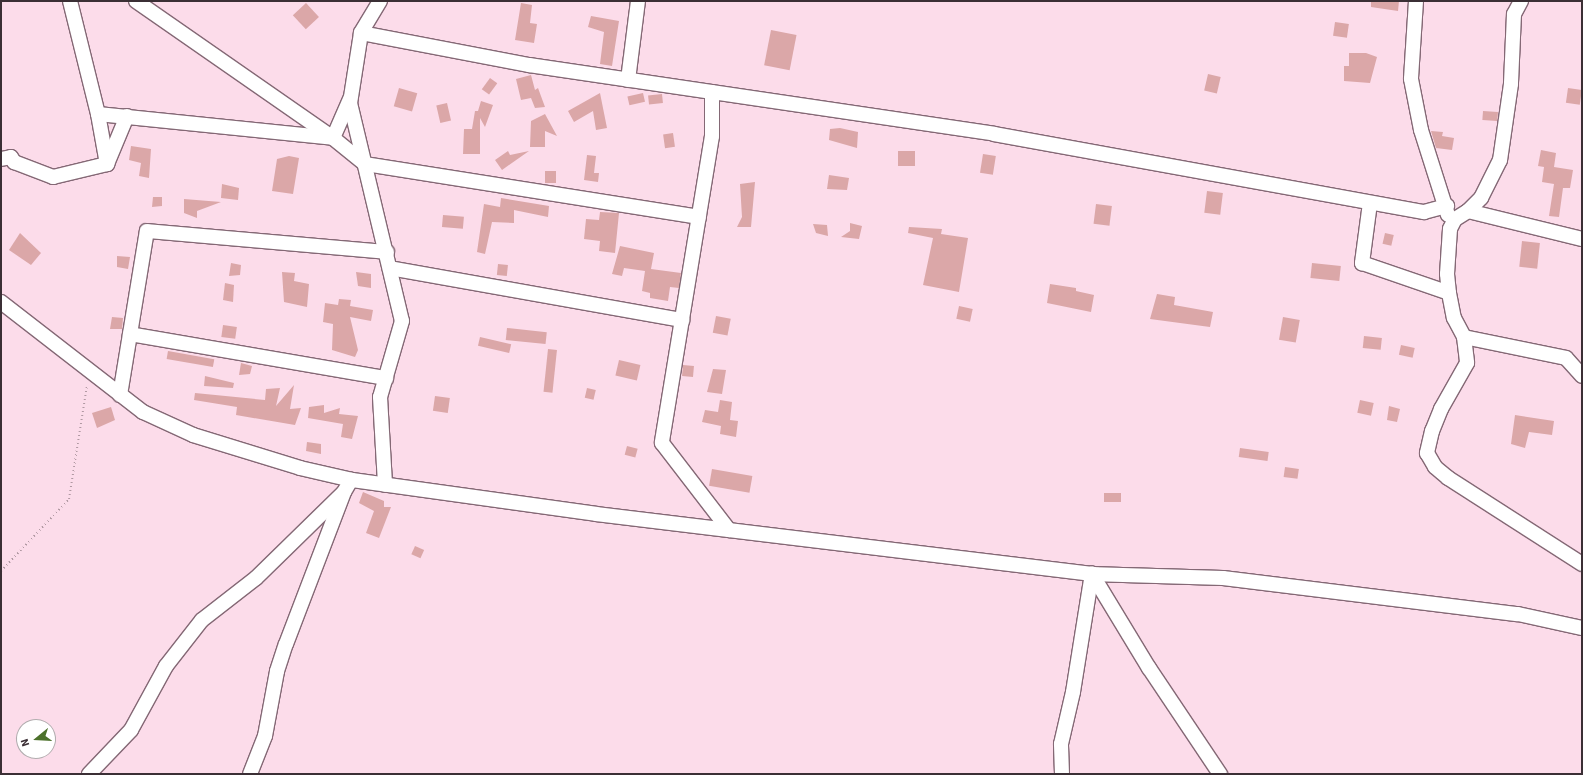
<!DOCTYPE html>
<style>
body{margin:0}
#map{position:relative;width:1583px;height:775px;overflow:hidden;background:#fcdcea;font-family:"Source Sans 3",sans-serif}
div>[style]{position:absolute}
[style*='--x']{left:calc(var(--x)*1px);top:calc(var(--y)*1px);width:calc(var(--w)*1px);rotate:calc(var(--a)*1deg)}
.building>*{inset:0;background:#dba7a8;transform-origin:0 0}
.path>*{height:2px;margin-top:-1px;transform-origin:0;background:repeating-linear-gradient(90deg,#b199a3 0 1px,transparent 0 4px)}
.roads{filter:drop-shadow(1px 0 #846875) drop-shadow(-1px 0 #846875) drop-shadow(0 1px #846875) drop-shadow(0 -1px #846875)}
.minor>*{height:14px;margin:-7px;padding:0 7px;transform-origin:7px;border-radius:7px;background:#fff}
span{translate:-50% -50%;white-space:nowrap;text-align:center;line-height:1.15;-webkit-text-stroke:3px #fff;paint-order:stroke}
.frame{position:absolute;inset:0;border:2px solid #3b2f35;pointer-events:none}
.north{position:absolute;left:16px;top:719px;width:40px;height:40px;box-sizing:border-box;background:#fff;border:1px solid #b1acae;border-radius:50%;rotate:252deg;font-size:11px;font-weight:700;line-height:16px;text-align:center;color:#3b2f35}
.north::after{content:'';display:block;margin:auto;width:14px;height:18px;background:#4c712b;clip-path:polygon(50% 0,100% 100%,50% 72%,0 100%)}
</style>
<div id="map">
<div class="building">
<i style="clip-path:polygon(1371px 1px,1399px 1px,1398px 11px,1371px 7px)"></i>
<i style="left:306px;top:3px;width:19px;height:18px;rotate:47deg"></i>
<i style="clip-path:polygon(521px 3px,532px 5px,530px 23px,537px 24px,534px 43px,515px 40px)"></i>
<i style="clip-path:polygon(591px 16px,619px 21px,612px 66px,600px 64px,604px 32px,588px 27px)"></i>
<i style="left:1335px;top:22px;width:14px;height:14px;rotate:8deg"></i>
<i style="left:771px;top:30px;width:26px;height:36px;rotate:11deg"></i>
<i style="clip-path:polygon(1349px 53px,1366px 53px,1377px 57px,1370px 83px,1344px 81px,1344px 66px,1349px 66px)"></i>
<i style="left:1208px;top:74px;width:13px;height:17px;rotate:13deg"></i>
<i style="clip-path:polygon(531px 75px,535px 90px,538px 88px,545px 107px,535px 108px,531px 98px,521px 100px,516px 79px)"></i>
<i style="left:490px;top:78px;width:9px;height:14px;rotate:36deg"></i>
<i style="left:399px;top:88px;width:19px;height:19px;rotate:16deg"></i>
<i style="left:1568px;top:88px;width:14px;height:15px;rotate:8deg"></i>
<i style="clip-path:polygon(600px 93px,607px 128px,596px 130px,593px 111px,574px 122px,568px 111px)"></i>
<i style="left:643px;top:93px;width:9px;height:16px;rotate:77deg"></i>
<i style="left:662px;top:94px;width:9px;height:14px;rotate:84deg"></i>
<i style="clip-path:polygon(481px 101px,493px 105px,485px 127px,480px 118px,480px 154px,463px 154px,464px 129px,472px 129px,475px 111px,478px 111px)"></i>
<i style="left:447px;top:103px;width:18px;height:11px;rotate:77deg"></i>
<i style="left:1483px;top:111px;width:15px;height:9px;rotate:4deg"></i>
<i style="clip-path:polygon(545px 114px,557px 136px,545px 131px,545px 147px,530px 147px,531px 121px)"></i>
<i style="clip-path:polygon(840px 128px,858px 132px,857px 148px,829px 140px,830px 129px)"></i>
<i style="clip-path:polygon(1431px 131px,1443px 132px,1442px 136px,1454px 138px,1452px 150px,1436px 148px)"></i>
<i style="left:673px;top:133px;width:14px;height:10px;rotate:82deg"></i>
<i style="clip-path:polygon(131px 146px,151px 149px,149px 178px,139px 176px,141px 163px,129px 160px)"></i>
<i style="clip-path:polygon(1541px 150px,1556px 153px,1554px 167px,1573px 170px,1570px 188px,1563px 188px,1559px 217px,1549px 216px,1554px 184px,1542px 182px,1544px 167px,1538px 166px)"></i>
<i style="clip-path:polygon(508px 151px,510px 155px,529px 151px,502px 170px,495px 160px)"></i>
<i style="left:898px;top:151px;width:17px;height:15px"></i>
<i style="left:983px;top:154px;width:13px;height:19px;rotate:9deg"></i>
<i style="clip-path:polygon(587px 155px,596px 156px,594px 173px,599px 173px,598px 182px,584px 180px)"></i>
<i style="clip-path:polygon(289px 156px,299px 158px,293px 194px,272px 191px,277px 159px)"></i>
<i style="left:545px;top:171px;width:11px;height:12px"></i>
<i style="clip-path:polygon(829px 175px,849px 178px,847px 190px,827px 189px)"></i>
<i style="clip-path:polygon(755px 182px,751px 227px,737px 227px,742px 217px,740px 184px)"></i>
<i style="clip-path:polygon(222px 184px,239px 188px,238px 200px,221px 198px)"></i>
<i style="left:1207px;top:191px;width:16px;height:22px;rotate:7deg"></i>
<i style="clip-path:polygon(153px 197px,162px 197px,162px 206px,152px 207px)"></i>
<i style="clip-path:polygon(501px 198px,549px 206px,548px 217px,514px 210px,514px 223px,492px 222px,485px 254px,477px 252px,484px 204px,500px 207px)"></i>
<i style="clip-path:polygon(184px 199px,221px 202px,197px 211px,197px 218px,184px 213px)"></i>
<i style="left:1096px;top:204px;width:16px;height:20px;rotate:7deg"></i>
<i style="clip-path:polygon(600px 212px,619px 213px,615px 253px,599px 251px,600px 241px,584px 239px,586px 219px,599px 220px)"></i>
<i style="left:443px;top:215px;width:21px;height:12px;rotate:5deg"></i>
<i style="clip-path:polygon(850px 223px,862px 226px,859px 239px,841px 237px,850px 231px)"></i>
<i style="clip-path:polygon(813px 224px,827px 225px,828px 236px,816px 233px)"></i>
<i style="clip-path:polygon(909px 227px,942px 229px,941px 234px,968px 238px,959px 292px,923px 285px,933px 238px,908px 233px)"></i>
<i style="clip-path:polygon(20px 233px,41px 253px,31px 265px,9px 250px)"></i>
<i style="left:1385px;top:233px;width:9px;height:11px;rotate:13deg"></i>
<i style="left:1522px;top:241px;width:18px;height:26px;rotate:6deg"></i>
<i style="clip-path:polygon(620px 246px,654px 253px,651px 269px,681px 273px,679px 288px,670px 287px,668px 301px,650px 298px,650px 293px,642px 291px,645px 271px,624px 268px,622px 276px,612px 274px)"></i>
<i style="clip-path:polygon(117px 256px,130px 257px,128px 269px,117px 267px)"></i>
<i style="clip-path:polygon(231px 263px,241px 265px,240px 275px,229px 276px)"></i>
<i style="left:1312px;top:263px;width:29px;height:15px;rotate:6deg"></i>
<i style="left:498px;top:264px;width:10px;height:11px;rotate:6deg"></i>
<i style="clip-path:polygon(282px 272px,295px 273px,294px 281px,309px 284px,307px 307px,284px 302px)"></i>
<i style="clip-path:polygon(356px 272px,371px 274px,371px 288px,358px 286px)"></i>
<i style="clip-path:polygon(225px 283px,234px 285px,233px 302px,223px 300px)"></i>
<i style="clip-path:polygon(1050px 284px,1076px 288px,1076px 291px,1094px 295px,1091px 312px,1047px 303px)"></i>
<i style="clip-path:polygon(1157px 294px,1175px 297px,1174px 305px,1213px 312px,1210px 327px,1150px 319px)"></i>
<i style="clip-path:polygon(339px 299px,351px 300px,350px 306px,373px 310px,371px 321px,350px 317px,358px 350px,355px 357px,332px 350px,333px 324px,323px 322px,325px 303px,338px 305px)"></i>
<i style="left:959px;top:306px;width:14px;height:13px;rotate:12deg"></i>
<i style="left:716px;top:316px;width:15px;height:17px;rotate:11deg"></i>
<i style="clip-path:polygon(112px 317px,123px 318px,122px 329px,110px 329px)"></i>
<i style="left:1283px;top:317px;width:17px;height:23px;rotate:10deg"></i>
<i style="left:223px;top:325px;width:14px;height:12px;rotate:8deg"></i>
<i style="left:507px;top:328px;width:40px;height:12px;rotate:6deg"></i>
<i style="left:1364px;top:336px;width:18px;height:12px;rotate:6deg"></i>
<i style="left:480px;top:337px;width:32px;height:9px;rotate:13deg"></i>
<i style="left:1401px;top:345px;width:14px;height:10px;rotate:12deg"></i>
<i style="left:548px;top:349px;width:9px;height:43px;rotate:6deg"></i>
<i style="left:168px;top:351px;width:47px;height:8px;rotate:10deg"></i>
<i style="left:619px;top:360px;width:22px;height:16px;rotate:13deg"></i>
<i style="clip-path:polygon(241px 363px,252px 366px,250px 374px,239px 375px)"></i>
<i style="left:683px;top:365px;width:11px;height:11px;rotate:5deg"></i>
<i style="clip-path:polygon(713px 369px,726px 370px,722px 394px,707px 392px)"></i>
<i style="clip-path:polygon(205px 376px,234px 383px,233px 388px,204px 386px)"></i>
<i style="clip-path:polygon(294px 385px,290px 409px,301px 408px,295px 425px,236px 415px,237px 407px,194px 400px,195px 393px,265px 400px,266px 389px,280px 388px,276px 406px)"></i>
<i style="left:587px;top:388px;width:9px;height:10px;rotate:13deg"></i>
<i style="left:435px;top:396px;width:15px;height:15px;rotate:8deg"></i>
<i style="clip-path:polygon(720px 400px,732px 402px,730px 420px,738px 421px,736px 437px,720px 434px,721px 426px,702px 422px,705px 410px,718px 412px)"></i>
<i style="left:1360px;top:400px;width:14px;height:13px;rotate:12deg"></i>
<i style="clip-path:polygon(324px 405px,324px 413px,340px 408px,339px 414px,358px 416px,352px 439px,341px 437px,343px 424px,308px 418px,309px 407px)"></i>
<i style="clip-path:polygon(1389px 406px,1400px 409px,1397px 422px,1387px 420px)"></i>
<i style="clip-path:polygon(111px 407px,115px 420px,97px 428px,92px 413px)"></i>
<i style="clip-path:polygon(1515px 415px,1554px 421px,1552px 435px,1529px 432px,1525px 448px,1511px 444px)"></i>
<i style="clip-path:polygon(307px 442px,321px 444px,321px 454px,306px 451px)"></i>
<i style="left:627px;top:446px;width:11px;height:9px;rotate:15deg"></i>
<i style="left:1240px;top:448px;width:29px;height:9px;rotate:8deg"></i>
<i style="left:1285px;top:467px;width:14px;height:10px;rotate:8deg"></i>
<i style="left:712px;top:469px;width:41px;height:17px;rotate:10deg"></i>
<i style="clip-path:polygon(363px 492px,384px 501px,384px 507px,391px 507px,379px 538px,366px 533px,374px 511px,359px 503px)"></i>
<i style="left:1104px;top:493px;width:17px;height:9px"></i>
<i style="left:415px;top:546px;width:10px;height:9px;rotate:24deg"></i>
</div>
<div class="path">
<i style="--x:1;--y:571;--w:99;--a:-46.6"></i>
<i style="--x:69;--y:499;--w:115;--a:-81"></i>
</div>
<div class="roads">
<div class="minor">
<i style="--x:70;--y:1;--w:116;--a:76.1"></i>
<i style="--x:98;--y:114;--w:51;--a:79.8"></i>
<i style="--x:136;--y:1;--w:240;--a:34.8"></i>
<i style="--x:333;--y:138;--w:41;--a:39.1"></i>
<i style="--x:365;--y:164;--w:338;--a:9"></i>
<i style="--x:380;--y:1;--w:37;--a:121"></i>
<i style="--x:361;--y:33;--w:71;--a:98.9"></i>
<i style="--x:350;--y:103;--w:224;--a:76.6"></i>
<i style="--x:402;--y:321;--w:79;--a:106.1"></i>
<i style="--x:380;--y:397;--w:88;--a:86.7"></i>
<i style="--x:1416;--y:1;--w:78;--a:93.7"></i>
<i style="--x:1411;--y:79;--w:52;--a:78.9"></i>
<i style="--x:1421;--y:130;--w:89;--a:72.4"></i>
<i style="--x:1521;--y:1;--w:15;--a:118"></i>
<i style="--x:1514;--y:14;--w:70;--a:92.5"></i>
<i style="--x:1511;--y:84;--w:77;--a:98.2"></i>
<i style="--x:1500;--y:160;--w:42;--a:116.6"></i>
<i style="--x:1481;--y:198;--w:18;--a:135"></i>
<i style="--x:1468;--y:211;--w:15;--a:148"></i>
<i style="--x:1455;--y:219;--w:11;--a:117"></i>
<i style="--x:1450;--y:229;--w:45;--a:93.8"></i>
<i style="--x:1447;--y:274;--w:19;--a:84"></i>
<i style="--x:1449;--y:293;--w:25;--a:79"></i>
<i style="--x:1454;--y:318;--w:21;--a:62"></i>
<i style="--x:1464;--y:337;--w:104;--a:11.6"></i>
<i style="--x:1566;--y:358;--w:24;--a:48"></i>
<i style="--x:361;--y:33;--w:171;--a:10.8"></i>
<i style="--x:529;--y:65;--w:470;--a:8.4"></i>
<i style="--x:994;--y:134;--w:437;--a:10.3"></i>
<i style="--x:1424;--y:212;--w:24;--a:-15"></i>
<i style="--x:628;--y:80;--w:80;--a:-82.8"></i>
<i style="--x:712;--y:92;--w:44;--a:90"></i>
<i style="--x:712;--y:136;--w:311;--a:99.3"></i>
<i style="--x:662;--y:443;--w:110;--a:52.4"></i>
<i style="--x:98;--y:114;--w:236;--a:5.8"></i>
<i style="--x:333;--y:138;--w:43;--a:-66.4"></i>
<i style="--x:1;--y:159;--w:10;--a:-11"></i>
<i style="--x:11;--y:157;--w:6;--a:59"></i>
<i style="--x:14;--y:162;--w:42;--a:21"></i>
<i style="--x:53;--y:177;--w:56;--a:-13.5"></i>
<i style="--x:107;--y:164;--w:52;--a:-67.4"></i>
<i style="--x:1370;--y:203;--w:61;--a:97.6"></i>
<i style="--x:1362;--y:263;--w:92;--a:19"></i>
<i style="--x:1468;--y:211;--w:117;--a:13.8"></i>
<i style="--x:390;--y:268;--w:297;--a:10.1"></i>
<i style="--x:1;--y:302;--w:180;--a:37.8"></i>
<i style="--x:143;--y:412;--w:55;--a:24.7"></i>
<i style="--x:193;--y:435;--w:112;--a:17.1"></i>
<i style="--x:300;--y:468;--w:53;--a:13"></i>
<i style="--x:352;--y:480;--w:246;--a:7.9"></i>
<i style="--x:596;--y:514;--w:500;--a:6.9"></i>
<i style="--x:1092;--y:574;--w:131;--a:1.7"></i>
<i style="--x:1223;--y:578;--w:297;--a:7"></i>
<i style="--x:1518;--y:614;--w:66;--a:12.3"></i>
<i style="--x:130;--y:334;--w:260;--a:9.8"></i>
<i style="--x:1464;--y:337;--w:26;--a:83"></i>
<i style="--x:1467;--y:363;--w:53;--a:119.5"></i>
<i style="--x:1441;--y:409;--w:24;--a:112"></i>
<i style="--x:1432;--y:431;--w:23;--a:103"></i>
<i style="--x:1427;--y:453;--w:16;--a:60"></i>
<i style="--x:1435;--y:467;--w:17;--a:40"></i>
<i style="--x:1448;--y:478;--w:159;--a:32.7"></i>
<i style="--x:120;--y:395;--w:166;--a:-80.7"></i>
<i style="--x:147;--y:231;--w:241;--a:5"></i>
<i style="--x:1092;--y:574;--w:110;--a:58.8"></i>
<i style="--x:1149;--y:668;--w:128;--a:56.2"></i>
<i style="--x:89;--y:774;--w:61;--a:-46.3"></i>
<i style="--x:131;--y:730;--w:73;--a:-61.3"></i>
<i style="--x:166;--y:666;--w:58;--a:-52"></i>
<i style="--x:202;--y:620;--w:68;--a:-37.9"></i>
<i style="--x:256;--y:578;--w:123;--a:-44.3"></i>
<i style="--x:344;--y:492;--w:14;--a:-60"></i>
<i style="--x:250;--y:774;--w:41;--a:-68.5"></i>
<i style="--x:265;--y:736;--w:66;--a:-79.5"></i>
<i style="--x:277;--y:671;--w:28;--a:-72"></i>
<i style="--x:286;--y:644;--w:160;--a:-69.1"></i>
<i style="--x:1062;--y:774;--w:30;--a:-92"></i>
<i style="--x:1061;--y:744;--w:53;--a:-77"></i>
<i style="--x:1073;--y:692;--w:120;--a:-80.9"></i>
</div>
</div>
<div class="frame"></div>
<div class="north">N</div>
</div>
